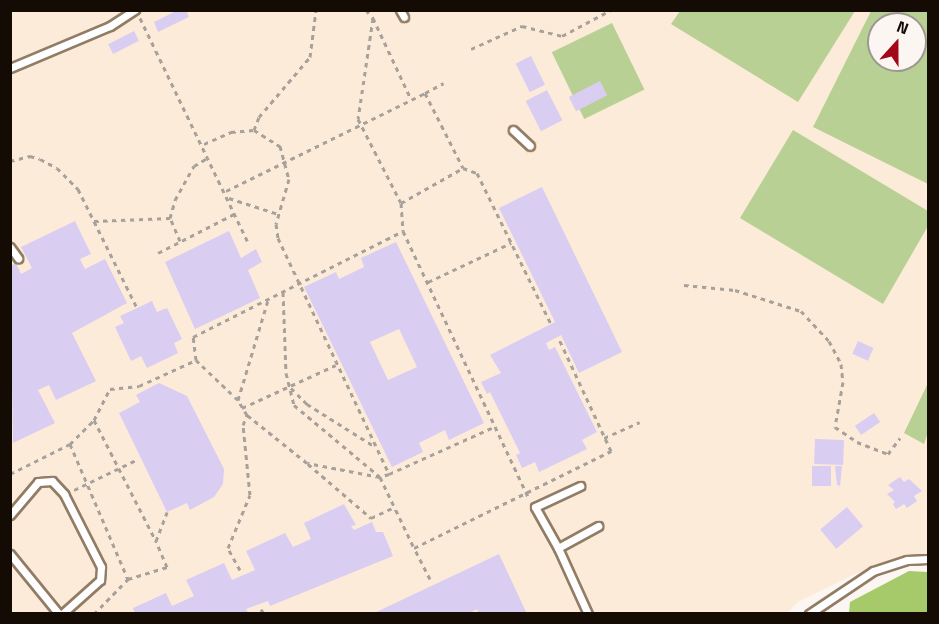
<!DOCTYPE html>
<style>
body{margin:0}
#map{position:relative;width:939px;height:624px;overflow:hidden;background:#fbf6f1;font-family:"Titillium Web",sans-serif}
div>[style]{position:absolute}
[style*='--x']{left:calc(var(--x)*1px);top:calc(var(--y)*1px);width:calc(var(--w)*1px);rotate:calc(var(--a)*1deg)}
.built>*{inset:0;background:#fdebd9}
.green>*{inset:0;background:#b8d094;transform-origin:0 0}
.forest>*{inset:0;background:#a6c969}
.building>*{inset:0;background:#dacdf2;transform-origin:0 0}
.path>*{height:3px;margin-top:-1.5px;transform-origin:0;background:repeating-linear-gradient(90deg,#a7a19b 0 4.5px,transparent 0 9px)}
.roads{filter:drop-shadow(2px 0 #917c65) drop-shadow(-2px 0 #917c65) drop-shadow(0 2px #917c65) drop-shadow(0 -2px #917c65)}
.service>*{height:7px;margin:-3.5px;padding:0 3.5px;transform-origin:3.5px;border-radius:3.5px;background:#fff}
span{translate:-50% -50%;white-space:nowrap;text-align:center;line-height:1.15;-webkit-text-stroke:5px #fbf6f1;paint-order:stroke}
.frame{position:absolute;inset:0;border:12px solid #130b04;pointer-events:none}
.north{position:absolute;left:867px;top:12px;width:60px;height:60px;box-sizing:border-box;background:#fbf6f1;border:2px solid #9e9892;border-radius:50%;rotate:21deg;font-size:16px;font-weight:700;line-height:24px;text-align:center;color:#130b04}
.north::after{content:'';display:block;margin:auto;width:21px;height:27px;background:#a3081a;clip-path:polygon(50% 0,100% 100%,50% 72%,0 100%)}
</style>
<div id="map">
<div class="built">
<i style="clip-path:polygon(evenodd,10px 11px,928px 11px,928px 554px,917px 554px,855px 574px,798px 602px,787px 613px,11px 613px,10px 11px,879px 24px,915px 24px,915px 60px,879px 60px,879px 24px)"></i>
</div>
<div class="green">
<i style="clip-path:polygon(680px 11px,680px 10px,855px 11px,798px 102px,671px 24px)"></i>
<i style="clip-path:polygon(evenodd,871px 11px,928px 11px,928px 184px,813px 127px,871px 11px,879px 24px,915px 24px,915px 60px,879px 60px,879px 24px)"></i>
<i style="left:612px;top:23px;width:74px;height:67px;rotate:64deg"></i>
<i style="clip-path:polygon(793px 130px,928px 211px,928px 226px,883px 304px,740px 218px)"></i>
<i style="clip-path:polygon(928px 383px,928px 438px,927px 435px,924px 444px,904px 433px)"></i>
</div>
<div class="forest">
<i style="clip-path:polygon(909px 571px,928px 572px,928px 613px,849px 613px,850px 602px)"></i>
</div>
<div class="building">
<i style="clip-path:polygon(178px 10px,186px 10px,189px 17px,158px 32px,154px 22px)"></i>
<i style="left:134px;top:31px;width:11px;height:29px;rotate:63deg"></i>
<i style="left:531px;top:56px;width:32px;height:17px;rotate:64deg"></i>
<i style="left:600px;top:81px;width:16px;height:35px;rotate:63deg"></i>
<i style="left:547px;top:90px;width:34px;height:24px;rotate:63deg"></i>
<i style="clip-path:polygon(542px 187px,622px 352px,579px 373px,561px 335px,546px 343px,549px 350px,555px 347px,597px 432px,582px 440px,587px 449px,539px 472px,535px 462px,522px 468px,516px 455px,520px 453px,490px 392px,487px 394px,481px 382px,501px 373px,490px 355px,555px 322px,499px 208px)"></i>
<i style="clip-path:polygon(75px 221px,91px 254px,80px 259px,85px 269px,105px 259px,127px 303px,72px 333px,96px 381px,56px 400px,49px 385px,38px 390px,55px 423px,13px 443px,10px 266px,16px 263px,21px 274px,32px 268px,21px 247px)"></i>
<i style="clip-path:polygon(229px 231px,241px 258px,256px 249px,262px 262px,248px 270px,260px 298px,195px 329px,165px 262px)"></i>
<i style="clip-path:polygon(evenodd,396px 242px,484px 423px,449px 440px,445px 430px,419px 443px,423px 452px,392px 467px,304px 287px,336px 272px,339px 279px,364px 267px,361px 258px,396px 242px,399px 329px,417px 367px,388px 380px,370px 342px,399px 329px)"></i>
<i style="clip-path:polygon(152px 301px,157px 312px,167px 308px,182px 339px,174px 343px,178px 353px,147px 368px,141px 356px,131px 361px,115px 327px,124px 323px,120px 316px)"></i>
<i style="left:858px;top:341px;width:17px;height:14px;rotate:24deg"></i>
<i style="clip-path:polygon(159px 383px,187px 396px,224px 469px,223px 484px,214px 497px,190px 510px,187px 503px,167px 512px,119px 413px,140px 402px,136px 395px)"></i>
<i style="left:874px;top:413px;width:11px;height:23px;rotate:56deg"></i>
<i style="left:815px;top:439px;width:29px;height:25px;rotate:2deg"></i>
<i style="left:812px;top:466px;width:19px;height:20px"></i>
<i style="clip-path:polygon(835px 466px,842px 466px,840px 486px,837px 485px)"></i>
<i style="clip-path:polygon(900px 477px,904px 482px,909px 479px,922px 491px,914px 496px,917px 501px,907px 508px,904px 504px,896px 509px,893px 504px,895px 502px,887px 494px,894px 490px,888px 485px)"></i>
<i style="clip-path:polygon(344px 504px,356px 525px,351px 526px,354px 530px,372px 522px,376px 532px,383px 532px,393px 556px,270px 606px,268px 601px,246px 609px,249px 614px,135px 614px,133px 608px,166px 593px,172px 606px,194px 596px,186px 580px,224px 563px,232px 580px,255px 570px,246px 551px,285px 533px,293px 547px,311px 539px,304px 523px)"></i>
<i style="left:847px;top:507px;width:25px;height:35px;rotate:50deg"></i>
<i style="clip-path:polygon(499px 554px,527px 614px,479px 614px,477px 609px,468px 614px,372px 614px)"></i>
</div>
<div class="path">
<i style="--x:366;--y:10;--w:11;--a:49"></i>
<i style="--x:373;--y:18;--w:102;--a:98.4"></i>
<i style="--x:358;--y:119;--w:94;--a:62.9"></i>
<i style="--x:401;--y:203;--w:28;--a:86"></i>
<i style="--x:140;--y:18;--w:251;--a:64.3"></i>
<i style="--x:373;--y:18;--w:89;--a:64.9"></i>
<i style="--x:471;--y:49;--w:56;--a:-24.3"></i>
<i style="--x:522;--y:26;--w:41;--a:14"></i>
<i style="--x:562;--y:36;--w:55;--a:-28"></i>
<i style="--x:425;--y:93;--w:21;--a:-28"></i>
<i style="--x:254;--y:130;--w:14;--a:-69"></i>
<i style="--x:259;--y:117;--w:79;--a:-49.6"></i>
<i style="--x:310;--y:57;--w:47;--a:-82.7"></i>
<i style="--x:204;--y:144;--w:30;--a:-24"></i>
<i style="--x:231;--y:132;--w:23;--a:-5"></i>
<i style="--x:254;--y:130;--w:31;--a:32"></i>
<i style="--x:280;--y:146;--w:34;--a:75"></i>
<i style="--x:289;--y:179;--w:47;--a:106.1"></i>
<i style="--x:276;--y:224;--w:14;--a:82"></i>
<i style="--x:278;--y:238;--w:261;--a:64.8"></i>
<i style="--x:389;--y:474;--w:117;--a:-24.2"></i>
<i style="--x:10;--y:161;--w:21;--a:-14"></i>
<i style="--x:30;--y:156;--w:10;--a:17"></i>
<i style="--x:40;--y:159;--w:19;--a:28"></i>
<i style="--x:57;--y:168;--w:30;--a:45"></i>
<i style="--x:78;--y:189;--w:133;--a:63.6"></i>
<i style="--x:226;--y:191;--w:222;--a:-26.2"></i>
<i style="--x:425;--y:93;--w:84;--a:63.1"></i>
<i style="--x:463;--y:168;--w:15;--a:20"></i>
<i style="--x:477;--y:173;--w:168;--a:63.9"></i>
<i style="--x:229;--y:198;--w:52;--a:18.1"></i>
<i style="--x:401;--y:203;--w:71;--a:-29.4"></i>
<i style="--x:94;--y:221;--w:76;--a:-2.3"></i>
<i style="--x:180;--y:241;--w:25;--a:-113"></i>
<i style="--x:170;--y:218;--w:19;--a:-74"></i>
<i style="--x:175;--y:200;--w:39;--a:-61"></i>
<i style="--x:194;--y:166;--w:17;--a:-31"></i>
<i style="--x:158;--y:253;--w:88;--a:-27.1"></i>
<i style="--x:428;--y:282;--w:92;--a:-25.2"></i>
<i style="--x:684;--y:285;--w:51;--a:5.6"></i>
<i style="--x:735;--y:290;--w:69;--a:17.7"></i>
<i style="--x:801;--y:311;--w:41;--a:47"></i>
<i style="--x:829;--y:341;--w:26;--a:62"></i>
<i style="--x:841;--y:364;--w:18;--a:84"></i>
<i style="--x:843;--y:382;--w:46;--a:100.1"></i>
<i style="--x:835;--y:427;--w:27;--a:34"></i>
<i style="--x:857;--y:442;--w:33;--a:21"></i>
<i style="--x:888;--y:454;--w:20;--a:-53"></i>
<i style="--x:283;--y:292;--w:81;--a:87.9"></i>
<i style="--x:286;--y:373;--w:33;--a:76"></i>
<i style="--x:294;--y:405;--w:112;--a:39.9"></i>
<i style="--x:380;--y:477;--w:79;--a:64.4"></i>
<i style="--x:291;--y:388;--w:23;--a:45"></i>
<i style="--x:307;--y:404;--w:79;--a:32.1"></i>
<i style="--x:238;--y:400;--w:104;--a:-73.3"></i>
<i style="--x:242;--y:408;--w:103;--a:-24.6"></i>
<i style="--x:94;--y:420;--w:136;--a:62.9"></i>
<i style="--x:604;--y:438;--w:39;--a:-24"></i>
<i style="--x:70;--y:444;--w:147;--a:66.8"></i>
<i style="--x:308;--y:464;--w:83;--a:40.6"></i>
<i style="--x:371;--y:518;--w:26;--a:-25"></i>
<i style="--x:10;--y:474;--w:67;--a:-26.6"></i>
<i style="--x:70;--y:444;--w:34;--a:-45"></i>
<i style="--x:94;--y:420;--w:35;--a:-63"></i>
<i style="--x:110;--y:389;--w:29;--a:-6"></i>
<i style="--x:139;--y:386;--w:63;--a:-24.5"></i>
<i style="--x:389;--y:474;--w:9;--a:162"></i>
<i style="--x:380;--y:477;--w:74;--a:-169.1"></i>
<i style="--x:307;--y:463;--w:77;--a:-141.3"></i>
<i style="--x:247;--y:415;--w:17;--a:-121"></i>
<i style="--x:238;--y:400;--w:58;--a:-136.4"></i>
<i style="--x:196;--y:360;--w:23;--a:-97"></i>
<i style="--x:193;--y:337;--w:235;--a:-26.8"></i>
<i style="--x:403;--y:231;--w:296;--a:64.8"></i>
<i style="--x:74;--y:490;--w:71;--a:-25.8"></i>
<i style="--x:240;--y:570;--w:25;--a:-119"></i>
<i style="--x:228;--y:548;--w:57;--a:-67.5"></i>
<i style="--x:250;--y:495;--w:70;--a:-95.7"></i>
<i style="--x:243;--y:425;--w:11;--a:-68"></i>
<i style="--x:430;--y:579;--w:35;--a:-117"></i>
<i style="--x:414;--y:548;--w:220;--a:-26.2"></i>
<i style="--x:611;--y:451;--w:126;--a:-114.9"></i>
<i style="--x:261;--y:609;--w:6;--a:59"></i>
<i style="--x:94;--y:614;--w:49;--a:-45.8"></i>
<i style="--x:128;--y:579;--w:41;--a:-17.1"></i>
<i style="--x:167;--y:567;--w:28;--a:-113"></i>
<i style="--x:156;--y:541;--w:31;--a:-69"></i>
<i style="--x:357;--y:614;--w:1;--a:0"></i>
</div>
<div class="roads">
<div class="service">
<i style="--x:400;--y:10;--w:8;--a:60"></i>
<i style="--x:10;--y:68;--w:108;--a:-22.8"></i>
<i style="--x:110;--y:26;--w:30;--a:-33"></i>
<i style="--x:513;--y:130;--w:23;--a:43"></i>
<i style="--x:10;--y:247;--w:14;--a:54"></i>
<i style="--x:10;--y:515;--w:43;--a:-49.7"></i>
<i style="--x:38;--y:482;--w:14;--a:-4"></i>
<i style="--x:52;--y:481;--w:18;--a:47"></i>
<i style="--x:64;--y:494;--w:82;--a:63.1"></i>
<i style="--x:101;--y:567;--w:13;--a:94"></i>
<i style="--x:100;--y:580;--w:51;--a:138.2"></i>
<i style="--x:558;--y:548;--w:47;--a:-119.3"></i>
<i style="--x:535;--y:507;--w:50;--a:-25"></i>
<i style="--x:10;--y:554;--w:77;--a:50.8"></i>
<i style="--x:588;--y:614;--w:72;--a:-114.4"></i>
<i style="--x:558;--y:548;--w:46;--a:-28.8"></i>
<i style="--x:809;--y:614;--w:77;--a:-33.9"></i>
<i style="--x:873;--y:571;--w:36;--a:-18"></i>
<i style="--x:907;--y:560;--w:21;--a:-3"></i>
</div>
</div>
<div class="frame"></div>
<div class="north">N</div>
</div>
